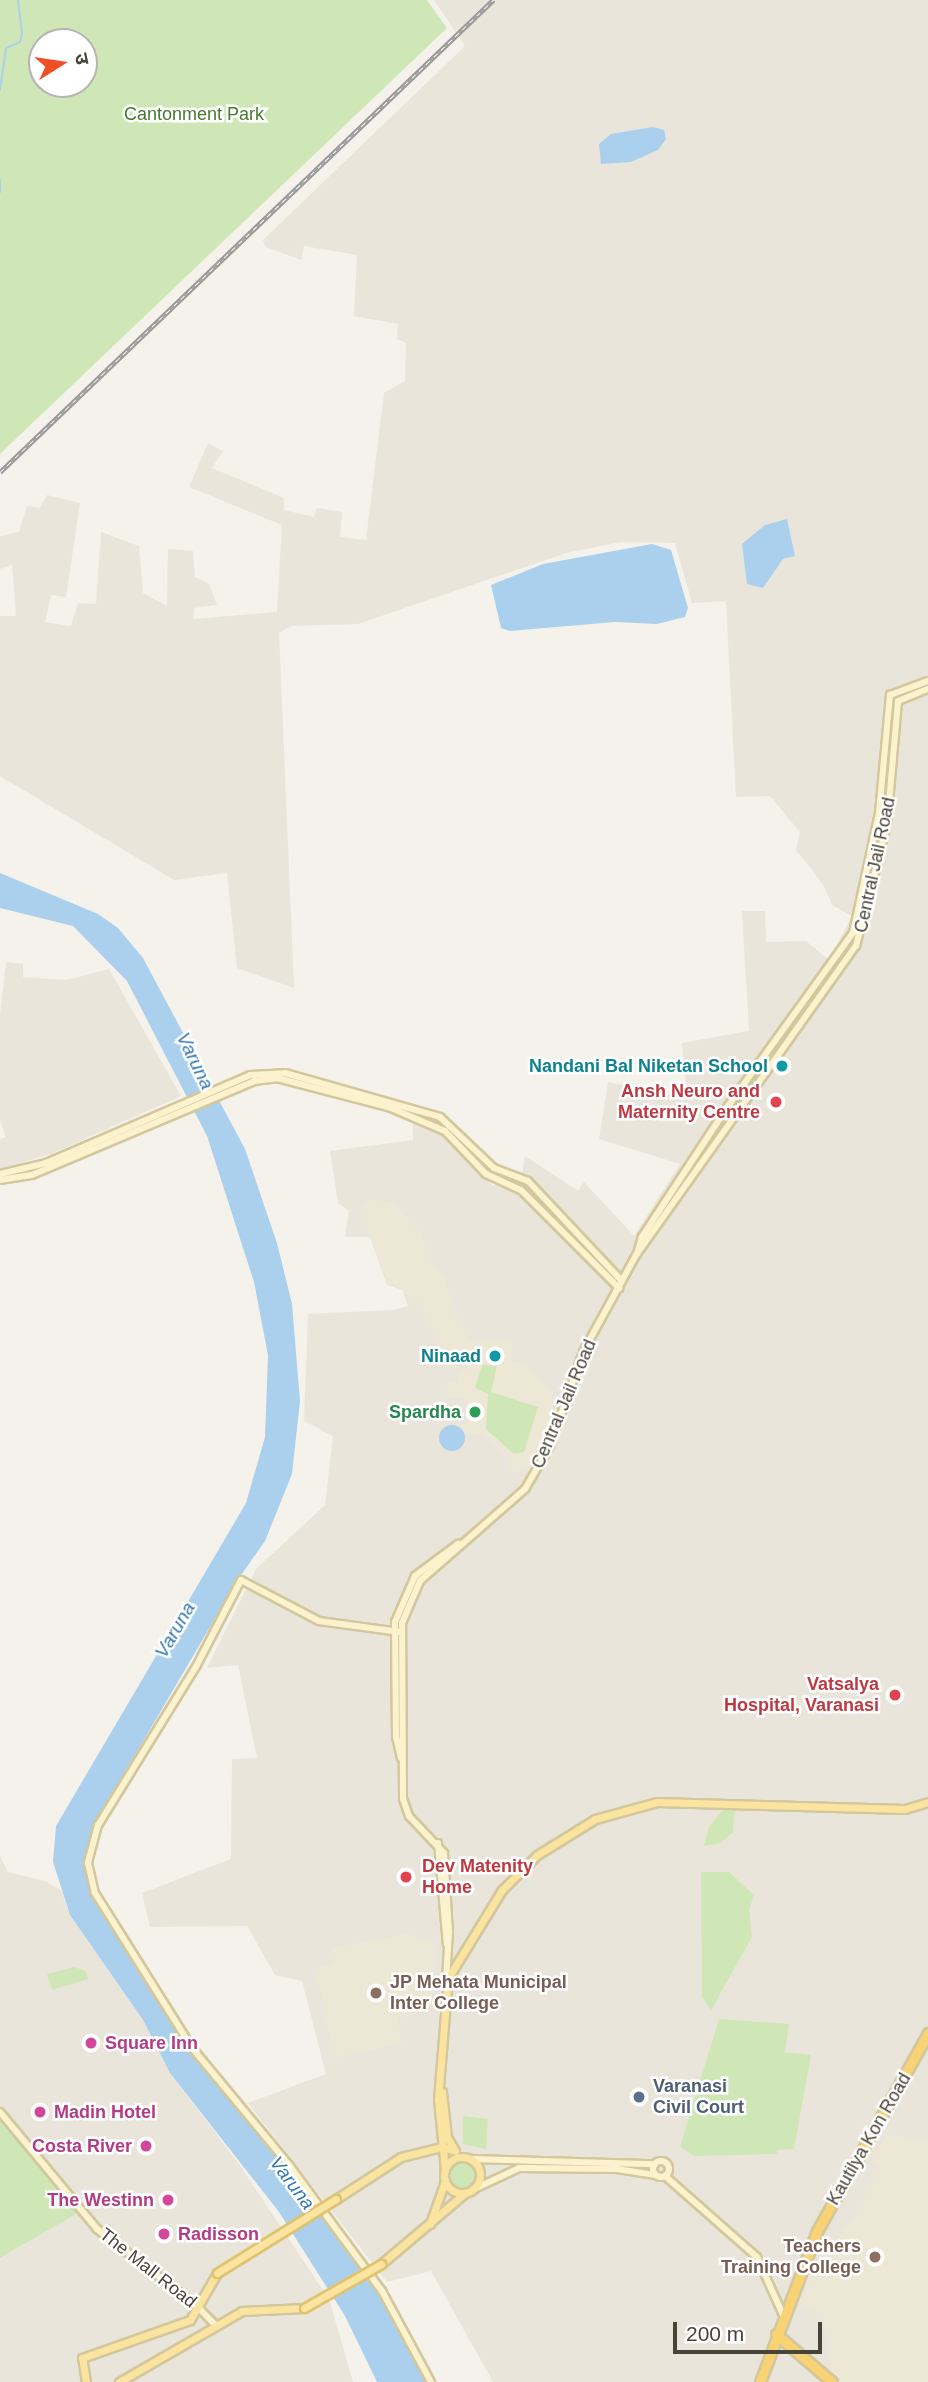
<!DOCTYPE html>
<meta charset="utf-8">
<style>
body{margin:0}
#map{position:relative;width:928px;height:2382px;overflow:hidden;background:#f5f2eb;font-family:Arial,"Noto Sans Devanagari",sans-serif}
div>[style]{position:absolute}
[style*='--x']{left:calc(var(--x)*1px);top:calc(var(--y)*1px);width:calc(var(--w)*1px);rotate:calc(var(--a)*1deg)}
.residential>*{inset:0;background:#e9e5da}
.education>*{inset:0;background:#ede8d6}
.green>*{inset:0;background:#cfe7b6}
.round{border-radius:50%}
.water>*{inset:0;background:#abd0ee}
.stream>*{height:2px;margin:-1px;padding:0 1px;transform-origin:1px;border-radius:1px;background:#abd0ee}
.roads{filter:drop-shadow(2px 0 #d2c79d) drop-shadow(-2px 0 #d2c79d) drop-shadow(0 2px #d2c79d) drop-shadow(0 -2px #d2c79d)}
.secondary>*{height:6px;margin:-3px;padding:0 3px;transform-origin:3px;border-radius:3px;background:#fcf3ce}
.secondary>.ring{margin:-3px;padding:0;box-sizing:content-box;background:none;border:6px solid #fcf3ce;border-radius:50%}
.primary>*{height:7px;margin:-3.5px;padding:0 3.5px;transform-origin:3.5px;border-radius:3.5px;background:#fae49f}
.primary>.ring{margin:-3.5px;padding:0;box-sizing:content-box;background:none;border:7px solid #fae49f;border-radius:50%}
.highway>*{height:9px;margin:-4.5px;padding:0 4.5px;transform-origin:4.5px;border-radius:4.5px;background:#f8d273}
.rail>*{height:4.5px;margin-top:-2.25px;transform-origin:0;background:repeating-linear-gradient(90deg,#fff 0 5px,#999 0 10px);box-sizing:border-box;border-block:2px solid #999}
.bridges{filter:drop-shadow(2px 0 #dfc36f) drop-shadow(-2px 0 #dfc36f) drop-shadow(0 2px #dfc36f) drop-shadow(0 -2px #dfc36f)}
.primary-bridge>*{height:7px;margin:-3.5px;padding:0 3.5px;transform-origin:3.5px;border-radius:3.5px;background:#fae49f}
.dots>*{width:19px;height:19px;translate:-50% -50%;box-sizing:border-box;border:4px solid #fff;border-radius:50%}
span{translate:-50% -50%;white-space:nowrap;text-align:center;line-height:1.15;-webkit-text-stroke:5px #fff;paint-order:stroke}
.park-label{font-size:18px;color:#47792e}
.street-label{font-size:18px;color:#494439}
.culture-label{font-size:18px;color:#0d838f;font-weight:700}
.right{translate:-100% -50%;text-align:right}
.health-label{font-size:18px;color:#be3a42;font-weight:700}
.left{translate:0 -50%;text-align:left}
.leisure-label{font-size:18px;color:#27864d;font-weight:700}
.education-label{font-size:18px;color:#785e54;font-weight:700}
.hotel-label{font-size:18px;color:#b23c85;font-weight:700}
.service-label{font-size:18px;color:#4e5e75;font-weight:700}
.water-label{font-size:19px;color:#3577b2;font-style:italic}
.north{position:absolute;left:28px;top:28px;width:70px;height:70px;box-sizing:border-box;background:#fff;border:2px solid #b6b4b0;border-radius:50%;rotate:78deg;font-size:19px;font-weight:700;line-height:28px;text-align:center;color:#494439}
.north::after{content:'';display:block;margin:auto;width:24px;height:32px;background:#f14e26;clip-path:polygon(50% 0,100% 100%,50% 72%,0 100%)}
.scale{position:absolute;left:673px;top:2322px;width:149px;height:32px;box-sizing:border-box;border:4px solid #494439;border-top:0;padding-left:9px;font-size:21px;line-height:24px;white-space:nowrap;color:#494439;-webkit-text-stroke:5px #fff;paint-order:stroke}
</style>
<div id="map">
<div class="residential">
<i style="clip-path:polygon(434px 0,928px 0,928px 2382px,493px 2382px,431px 2271px,387px 2282px,248px 2103px,326px 2074px,302px 1981px,275px 1975px,247px 1926px,150px 1927px,142px 1893px,231px 1859px,232px 1759px,257px 1758px,238px 1665px,207px 1668px,256px 1569px,325px 1505px,333px 1436px,304px 1421px,308px 1314px,394px 1310px,408px 1306px,402px 1290px,387px 1285px,370px 1237px,345px 1237px,349px 1211px,338px 1203px,330px 1151px,413px 1140px,413px 1120px,451px 1140px,492px 1185px,504px 1186px,519px 1196px,525px 1156px,578px 1191px,584px 1182px,634px 1236px,680px 1164px,599px 1139px,608px 1082px,687px 1098px,682px 1043px,749px 1031px,742px 911px,765px 911px,766px 942px,806px 941px,829px 960px,852px 916px,833px 906px,822px 883px,796px 850px,800px 832px,770px 796px,736px 797px,726px 601px,692px 603px,675px 543px,621px 542px,566px 553px,358px 624px,291px 626px,279px 633px,294px 988px,237px 968px,227px 873px,174px 880px,0 776px,0 616px,16px 616px,12px 565px,0 569px,0 536px,19px 532px,27px 506px,40px 508px,47px 495px,80px 503px,66px 597px,51px 595px,45px 622px,71px 626px,78px 603px,96px 604px,101px 532px,139px 546px,143px 593px,167px 606px,168px 549px,193px 551px,195px 577px,209px 584px,217px 605px,194px 608px,193px 619px,277px 612px,282px 525px,189px 487px,208px 443px,223px 451px,212px 468px,284px 498px,284px 510px,314px 517px,317px 508px,342px 512px,340px 537px,366px 540px,384px 393px,405px 381px,406px 343px,397px 339px,398px 324px,354px 316px,357px 255px,304px 246px,301px 260px,266px 247px,263px 240px,465px 46px)"></i>
<i style="clip-path:polygon(6px 962px,23px 964px,23px 977px,67px 980px,109px 969px,181px 1096px,51px 1154px,0 1169px,0 1139px,6px 1137px,0 1121px,0 1015px)"></i>
<i style="clip-path:polygon(0 1856px,8px 1872px,45px 1881px,61px 1890px,70px 1915px,143px 2020px,170px 2073px,239px 2164px,329px 2299px,353px 2382px,0 2382px,0 2258px,78px 2213px,0 2120px)"></i>
</div>
<div class="education">
<i style="clip-path:polygon(370px 1200px,391px 1202px,421px 1233px,432px 1264px,446px 1281px,452px 1310px,470px 1340px,512px 1339px,512px 1361px,525px 1364px,553px 1394px,552px 1418px,538px 1465px,530px 1471px,523px 1466px,518px 1472px,507px 1470px,508px 1455px,480px 1434px,465px 1436px,464px 1449px,440px 1449px,440px 1427px,467px 1424px,466px 1399px,447px 1397px,448px 1382px,458px 1382px,460px 1370px,467px 1371px,469px 1358px,442px 1347px,415px 1296px,409px 1297px,404px 1289px,388px 1282px,359px 1207px)"></i>
<i style="clip-path:polygon(407px 1934px,435px 1943px,431px 2008px,398px 2018px,401px 2043px,334px 2058px,316px 1968px,335px 1964px,331px 1948px)"></i>
<i style="clip-path:polygon(895px 2135px,928px 2144px,928px 2382px,840px 2382px,829px 2374px,831px 2338px,824px 2323px,818px 2312px,802px 2305px,813px 2271px,857px 2213px,879px 2167px,871px 2163px,887px 2136px)"></i>
</div>
<div class="green">
<i style="clip-path:polygon(evenodd,0 0,427px 0,447px 28px,0 454px,0 0,42px 42px,84px 42px,84px 84px,42px 84px,42px 42px)"></i>
<i style="clip-path:polygon(482px 1365px,497px 1365px,491px 1392px,538px 1407px,524px 1452px,514px 1454px,486px 1429px,488px 1394px,475px 1388px)"></i>
<i style="clip-path:polygon(725px 1807px,735px 1809px,733px 1832px,721px 1843px,704px 1846px,709px 1827px)"></i>
<i style="clip-path:polygon(701px 1872px,729px 1872px,754px 1895px,749px 1910px,752px 1937px,711px 2010px,702px 1997px)"></i>
<i style="clip-path:polygon(74px 1967px,86px 1971px,88px 1979px,52px 1990px,47px 1974px)"></i>
<i style="clip-path:polygon(719px 2019px,789px 2024px,785px 2052px,811px 2055px,794px 2149px,777px 2150px,777px 2154px,695px 2156px,680px 2147px)"></i>
<i style="clip-path:polygon(463px 2116px,488px 2119px,486px 2149px,463px 2144px)"></i>
<i style="clip-path:polygon(0 2120px,78px 2213px,0 2258px)"></i>
<i class="round" style="left:450px;top:2163px;width:26px;height:26px"></i>
</div>
<div class="water">
<i style="clip-path:polygon(653px 127px,664px 130px,666px 139px,658px 150px,631px 162px,601px 164px,599px 144px,611px 134px)"></i>
<i style="clip-path:polygon(787px 519px,795px 556px,783px 559px,763px 588px,747px 584px,742px 544px,765px 525px)"></i>
<i style="clip-path:polygon(652px 544px,671px 550px,688px 608px,685px 617px,657px 624px,615px 622px,510px 631px,501px 628px,491px 585px,543px 564px)"></i>
<i style="clip-path:polygon(0 873px,98px 914px,118px 928px,143px 958px,245px 1149px,277px 1243px,292px 1304px,300px 1401px,292px 1474px,265px 1541px,237px 1581px,97px 1820px,86px 1862px,90px 1887px,129px 1940px,223px 2090px,375px 2281px,427px 2382px,377px 2382px,345px 2316px,279px 2212px,170px 2073px,143px 2020px,70px 1915px,53px 1862px,56px 1826px,246px 1503px,265px 1437px,268px 1355px,254px 1282px,207px 1136px,127px 981px,73px 926px,0 908px)"></i>
<i class="round" style="left:439px;top:1425px;width:26px;height:26px"></i>
</div>
<div class="stream">
<i style="--x:0;--y:90;--w:42;--a:-81.9"></i>
<i style="--x:6;--y:48;--w:15;--a:-23"></i>
<i style="--x:20;--y:42;--w:9;--a:-77"></i>
<i style="--x:22;--y:33;--w:33;--a:-97"></i>
<i style="--x:0;--y:180;--w:12;--a:90"></i>
</div>
<div class="roads">
<div class="secondary">
<i style="--x:0;--y:1174;--w:47;--a:-13.4"></i>
<i style="--x:46;--y:1163;--w:222;--a:-23.3"></i>
<i style="--x:250;--y:1075;--w:35;--a:-3"></i>
<i style="--x:285;--y:1073;--w:161;--a:15.8"></i>
<i style="--x:440;--y:1117;--w:74;--a:43.4"></i>
<i style="--x:494;--y:1168;--w:36;--a:21"></i>
<i style="--x:528;--y:1181;--w:137;--a:46.8"></i>
<i style="--x:0;--y:1180;--w:32;--a:-9"></i>
<i style="--x:32;--y:1175;--w:241;--a:-22.9"></i>
<i style="--x:254;--y:1081;--w:23;--a:-7"></i>
<i style="--x:277;--y:1078;--w:118;--a:14.7"></i>
<i style="--x:391;--y:1108;--w:59;--a:23.1"></i>
<i style="--x:445;--y:1131;--w:59;--a:46.4"></i>
<i style="--x:486;--y:1174;--w:38;--a:25"></i>
<i style="--x:521;--y:1190;--w:139;--a:45"></i>
<i style="--x:637;--y:1254;--w:18;--a:-74"></i>
<i style="--x:642;--y:1237;--w:157;--a:-56.7"></i>
<i style="--x:728;--y:1106;--w:213;--a:-54.2"></i>
<i style="--x:853;--y:933;--w:123;--a:-77.8"></i>
<i style="--x:879;--y:813;--w:119;--a:-84.7"></i>
<i style="--x:890;--y:695;--w:40;--a:-20.2"></i>
<i style="--x:400;--y:1632;--w:82;--a:-172.3"></i>
<i style="--x:319;--y:1621;--w:88;--a:-152.3"></i>
<i style="--x:241;--y:1580;--w:96;--a:117.4"></i>
<i style="--x:197;--y:1665;--w:188;--a:121.7"></i>
<i style="--x:98;--y:1825;--w:39;--a:105"></i>
<i style="--x:88;--y:1863;--w:31;--a:77"></i>
<i style="--x:95;--y:1893;--w:184;--a:57.9"></i>
<i style="--x:193;--y:2049;--w:151;--a:50.4"></i>
<i style="--x:289;--y:2165;--w:157;--a:53.6"></i>
<i style="--x:382;--y:2291;--w:103;--a:61.7"></i>
<i style="--x:401;--y:1758;--w:22;--a:-103"></i>
<i style="--x:396;--y:1737;--w:115;--a:-90.5"></i>
<i style="--x:395;--y:1622;--w:50;--a:-66.5"></i>
<i style="--x:415;--y:1576;--w:54;--a:-36.7"></i>
<i style="--x:438;--y:1843;--w:102;--a:85"></i>
<i style="--x:446;--y:1979;--w:47;--a:-86.3"></i>
<i style="--x:449;--y:1932;--w:79;--a:-93.6"></i>
<i style="--x:444;--y:1853;--w:51;--a:-133.4"></i>
<i style="--x:409;--y:1816;--w:18;--a:-109"></i>
<i style="--x:403;--y:1799;--w:176;--a:-90.3"></i>
<i style="--x:402;--y:1623;--w:46;--a:-66.8"></i>
<i style="--x:420;--y:1581;--w:140;--a:-41.2"></i>
<i style="--x:525;--y:1489;--w:50;--a:-59.8"></i>
<i style="--x:550;--y:1446;--w:100;--a:-70.7"></i>
<i style="--x:583;--y:1352;--w:111;--a:-61.3"></i>
<i style="--x:636;--y:1255;--w:379;--a:-54.6"></i>
<i style="--x:856;--y:946;--w:125;--a:-75.6"></i>
<i style="--x:887;--y:825;--w:124;--a:-84.9"></i>
<i style="--x:898;--y:701;--w:32;--a:-22"></i>
<i style="--x:0;--y:2112;--w:152;--a:50.3"></i>
<i style="--x:97;--y:2229;--w:126;--a:37.6"></i>
<i style="--x:197;--y:2306;--w:28;--a:46"></i>
<i style="--x:471;--y:2159;--w:184;--a:1.6"></i>
<i class="ring" style="left:653px;top:2161px;width:10px;height:10px"></i>
<i style="--x:665;--y:2176;--w:123;--a:41.4"></i>
<i style="--x:757;--y:2257;--w:66;--a:65.8"></i>
<i style="--x:472;--y:2190;--w:52;--a:-25.1"></i>
<i style="--x:519;--y:2168;--w:98;--a:0.6"></i>
<i style="--x:617;--y:2169;--w:39;--a:9"></i>
</div>
<div class="primary">
<i style="--x:442;--y:2092;--w:45;--a:83.7"></i>
<i style="--x:447;--y:2137;--w:16;--a:60"></i>
<i class="ring" style="left:444px;top:2157px;width:29px;height:29px"></i>
<i style="--x:445;--y:2170;--w:71;--a:-95.6"></i>
<i style="--x:438;--y:2099;--w:121;--a:-85.3"></i>
<i style="--x:448;--y:1978;--w:103;--a:-58.5"></i>
<i style="--x:502;--y:1890;--w:49;--a:-45"></i>
<i style="--x:537;--y:1855;--w:68;--a:-31.8"></i>
<i style="--x:595;--y:1819;--w:64;--a:-15.3"></i>
<i style="--x:657;--y:1802;--w:248;--a:1.6"></i>
<i style="--x:905;--y:1809;--w:24;--a:-17"></i>
<i style="--x:336;--y:2199;--w:77;--a:-32.9"></i>
<i style="--x:401;--y:2157;--w:41;--a:-14"></i>
<i style="--x:441;--y:2147;--w:12;--a:14"></i>
<i style="--x:430;--y:2224;--w:46;--a:-70.8"></i>
<i style="--x:381;--y:2264;--w:110;--a:-40.2"></i>
<i style="--x:86;--y:2382;--w:24;--a:-99"></i>
<i style="--x:82;--y:2358;--w:114;--a:-19.4"></i>
<i style="--x:190;--y:2320;--w:54;--a:-60.1"></i>
<i style="--x:119;--y:2382;--w:142;--a:-30"></i>
<i style="--x:242;--y:2311;--w:62;--a:-2.8"></i>
</div>
<div class="highway">
<i style="--x:776;--y:2334;--w:74;--a:40.6"></i>
<i style="--x:760;--y:2382;--w:161;--a:-69.3"></i>
<i style="--x:817;--y:2231;--w:227;--a:-60.7"></i>
</div>
</div>
<div class="rail">
<i style="--x:0;--y:472;--w:683;--a:-43.75"></i>
</div>
<div class="bridges">
<div class="primary-bridge">
<i style="--x:217;--y:2273;--w:140;--a:-31.9"></i>
<i style="--x:304;--y:2308;--w:89;--a:-29.7"></i>
</div>
</div>
<div class="dots">
<i style="left:782px;top:1066px;background:#0f9aa8"></i>
<i style="left:776px;top:1102px;background:#e0444e"></i>
<i style="left:495px;top:1356px;background:#0f9aa8"></i>
<i style="left:475px;top:1412px;background:#2e9e5b"></i>
<i style="left:895px;top:1695px;background:#e0444e"></i>
<i style="left:406px;top:1877px;background:#e0444e"></i>
<i style="left:376px;top:1993px;background:#8d6e63"></i>
<i style="left:91px;top:2043px;background:#d1479c"></i>
<i style="left:639px;top:2097px;background:#5c6f8a"></i>
<i style="left:40px;top:2112px;background:#d1479c"></i>
<i style="left:146px;top:2146px;background:#d1479c"></i>
<i style="left:168px;top:2200px;background:#d1479c"></i>
<i style="left:164px;top:2234px;background:#d1479c"></i>
<i style="left:875px;top:2257px;background:#8d6e63"></i>
</div>
<div class="park-label">
<span style="left:194px;top:114px">Cantonment Park</span>
</div>
<div class="street-label">
<span style="left:875px;top:865px;rotate:-78deg">Central Jail Road</span>
<span style="left:564px;top:1404px;rotate:-67deg">Central Jail Road</span>
<span style="left:869px;top:2139px;rotate:-60deg">Kautilya Kon Road</span>
<span style="left:148px;top:2268px;rotate:38deg">The Mall Road</span>
</div>
<div class="culture-label">
<span class="right" style="left:768px;top:1066px">Nandani Bal Niketan School</span>
<span class="right" style="left:481px;top:1356px">Ninaad</span>
</div>
<div class="health-label">
<span class="right" style="left:760px;top:1102px">Ansh Neuro and<br>Maternity Centre</span>
<span class="right" style="left:879px;top:1695px">Vatsalya<br>Hospital, Varanasi</span>
<span class="left" style="left:422px;top:1877px">Dev Matenity<br>Home</span>
</div>
<div class="leisure-label">
<span class="right" style="left:461px;top:1412px">Spardha</span>
</div>
<div class="education-label">
<span class="left" style="left:390px;top:1993px">JP Mehata Municipal<br>Inter College</span>
<span class="right" style="left:861px;top:2257px">Teachers<br>Training College</span>
</div>
<div class="hotel-label">
<span class="left" style="left:105px;top:2043px">Square Inn</span>
<span class="left" style="left:54px;top:2112px">Madin Hotel</span>
<span class="right" style="left:132px;top:2146px">Costa River</span>
<span class="right" style="left:154px;top:2200px">The Westinn</span>
<span class="left" style="left:178px;top:2234px">Radisson</span>
</div>
<div class="service-label">
<span class="left" style="left:653px;top:2097px">Varanasi<br>Civil Court</span>
</div>
<div class="water-label">
<span style="left:195px;top:1061px;rotate:64deg">Varuna</span>
<span style="left:175px;top:1630px;rotate:-60deg">Varuna</span>
<span style="left:292px;top:2183px;rotate:53deg">Varuna</span>
</div>
<div class="north">उ</div>
<div class="scale">200 m</div>
</div>
